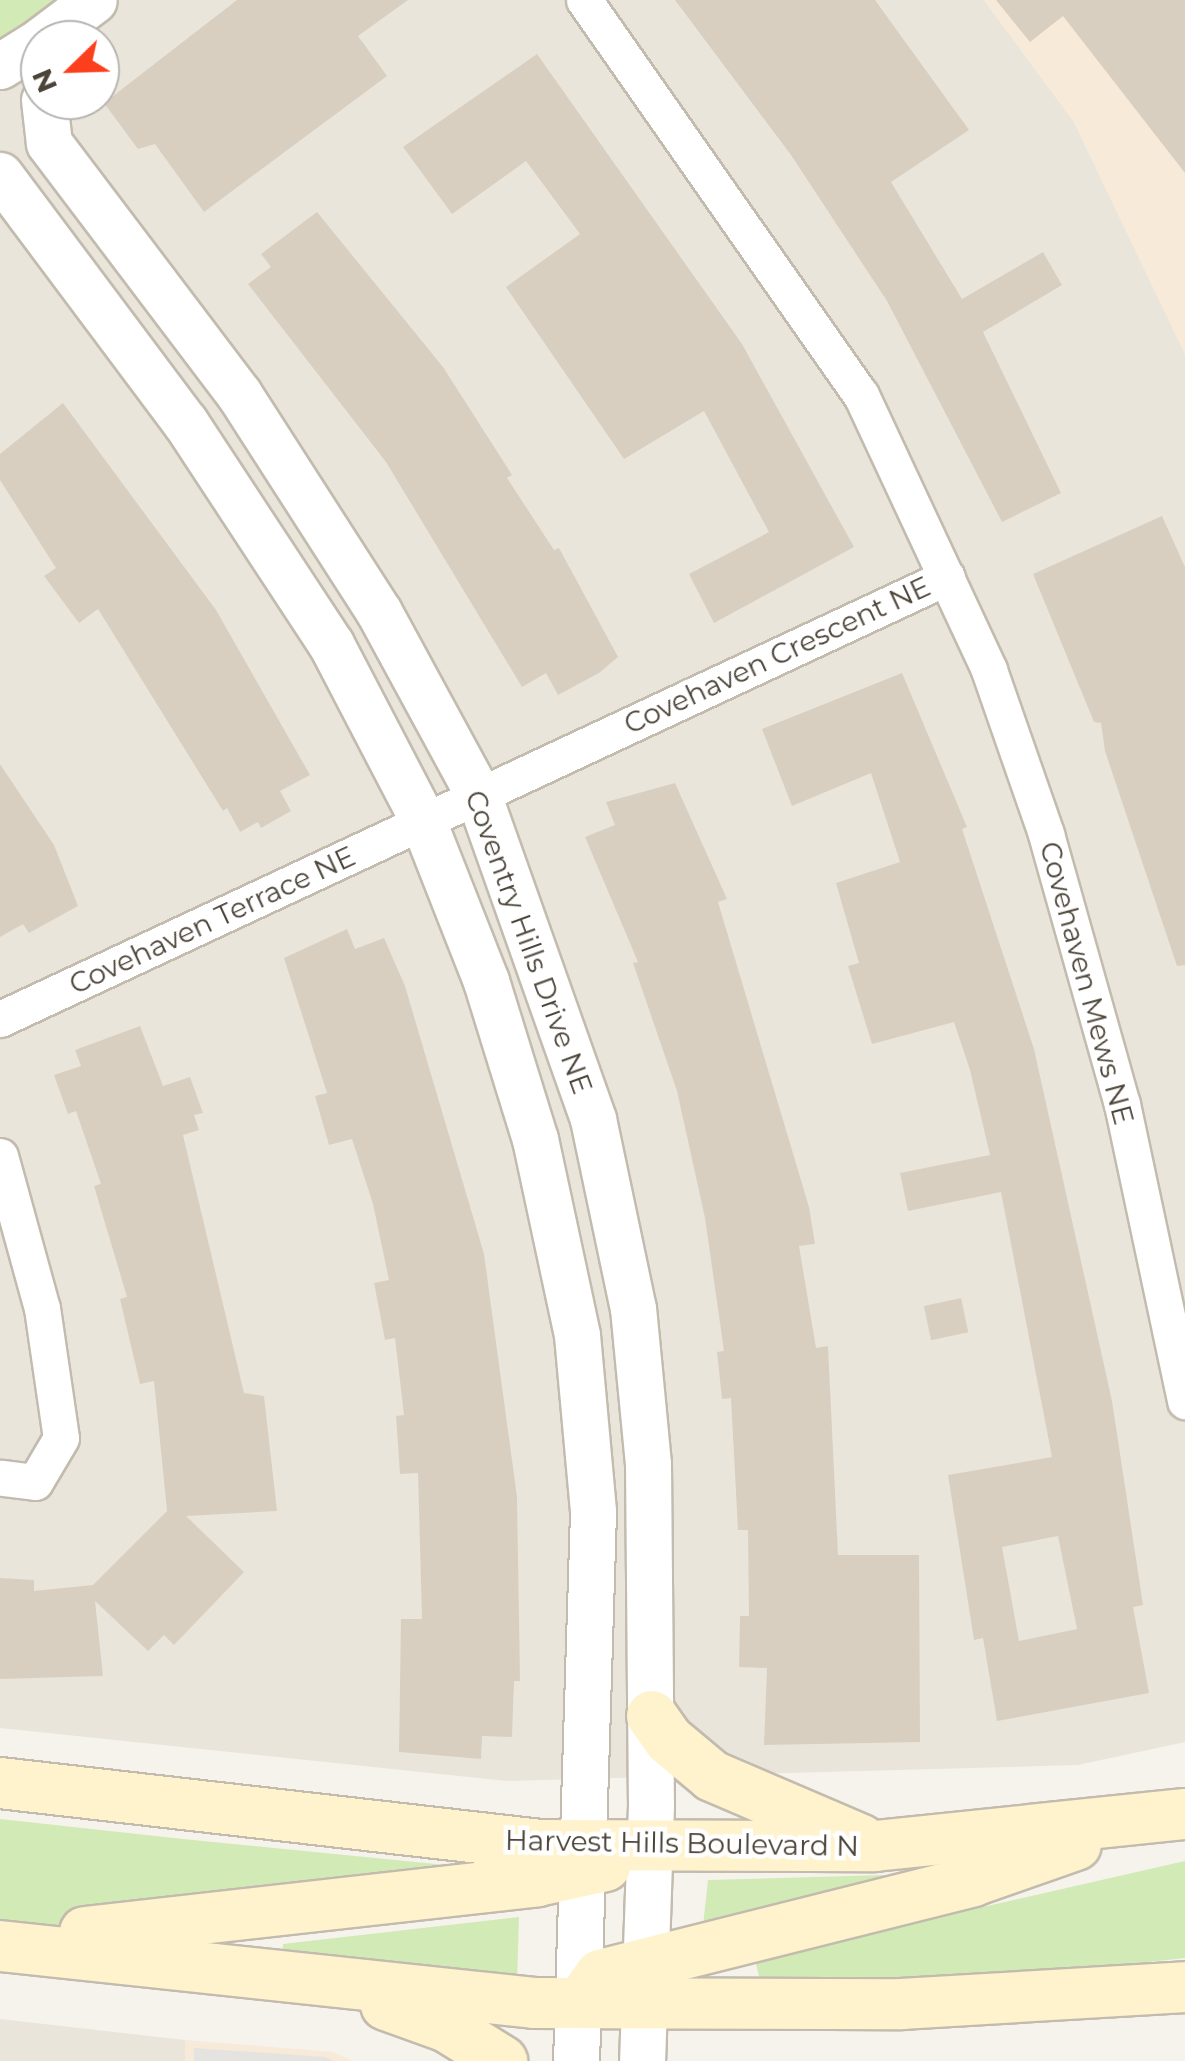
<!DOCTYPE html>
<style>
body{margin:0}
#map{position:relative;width:1185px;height:2061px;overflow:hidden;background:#f6f3ec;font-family:Montserrat,sans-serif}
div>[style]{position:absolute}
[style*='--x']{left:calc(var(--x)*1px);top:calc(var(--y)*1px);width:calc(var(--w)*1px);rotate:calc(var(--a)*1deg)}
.residential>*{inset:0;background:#eae5da}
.commercial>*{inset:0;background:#f7ead8}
.green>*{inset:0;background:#d2eab5}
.parking>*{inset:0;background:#e5e3e0}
.building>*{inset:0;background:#d8cfc1;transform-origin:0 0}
.roads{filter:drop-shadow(2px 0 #c2bbae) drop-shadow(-2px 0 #c2bbae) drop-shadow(0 2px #c2bbae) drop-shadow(0 -2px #c2bbae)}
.minor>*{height:35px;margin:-17.5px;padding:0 17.5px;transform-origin:17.5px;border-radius:17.5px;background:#fff}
.tertiary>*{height:45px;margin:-22.5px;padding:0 22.5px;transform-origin:22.5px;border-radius:22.5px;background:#fff}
.secondary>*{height:50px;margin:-25px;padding:0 25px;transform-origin:25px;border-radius:25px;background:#fff3cd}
span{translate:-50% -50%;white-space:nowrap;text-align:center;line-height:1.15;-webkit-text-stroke:9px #fff;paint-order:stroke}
.street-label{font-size:28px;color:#4b4439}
.north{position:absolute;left:20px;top:20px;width:100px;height:100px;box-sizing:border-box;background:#fff;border:2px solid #b7b4b0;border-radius:50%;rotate:247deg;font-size:28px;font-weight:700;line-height:40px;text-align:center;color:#4b4439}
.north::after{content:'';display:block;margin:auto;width:35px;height:45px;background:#fc3f1d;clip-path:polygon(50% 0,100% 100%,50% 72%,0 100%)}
</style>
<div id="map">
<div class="residential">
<i style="clip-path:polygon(evenodd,0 0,984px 0,1074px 122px,1185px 354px,1185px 1742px,1078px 1765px,507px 1781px,0 1728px,0 0,40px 40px,100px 40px,100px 100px,40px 100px,40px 40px)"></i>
<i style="clip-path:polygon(0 2019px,185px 2040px,185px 2061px,0 2061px)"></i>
</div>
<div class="commercial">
<i style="clip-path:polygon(984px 0,1185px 0,1185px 354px,1074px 122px)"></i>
<i style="clip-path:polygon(185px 2040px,333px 2052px,352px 2061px,185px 2061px)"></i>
</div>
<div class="green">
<i style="clip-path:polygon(0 0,59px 0,0 43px)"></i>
<i style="clip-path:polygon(0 1819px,183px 1839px,456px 1866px,454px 1882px,58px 1925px,0 1924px)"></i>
<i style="clip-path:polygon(1185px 1861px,1185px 1958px,981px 1980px,759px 1977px,755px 1959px)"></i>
<i style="clip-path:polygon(886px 1875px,883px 1893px,702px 1935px,708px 1880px)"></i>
<i style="clip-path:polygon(519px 1917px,517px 1982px,282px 1959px,283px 1944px)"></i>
</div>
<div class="parking">
<i style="clip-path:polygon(194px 2048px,325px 2057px,333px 2061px,194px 2061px)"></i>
</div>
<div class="building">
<i style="clip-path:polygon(237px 0,408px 0,358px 36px,387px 76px,204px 212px,155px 144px,138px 149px,104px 103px)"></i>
<i style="clip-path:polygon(675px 0,875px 0,969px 130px,891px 182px,962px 299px,1043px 252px,1062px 285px,983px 332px,1061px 493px,1002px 522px,887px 301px,791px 155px)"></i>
<i style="clip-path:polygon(996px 0,1185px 0,1185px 173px,1063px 16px,1030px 42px)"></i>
<i style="clip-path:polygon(537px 54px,742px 344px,854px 547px,714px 623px,689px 574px,769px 532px,704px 411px,624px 459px,506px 287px,580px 234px,526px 161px,452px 214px,403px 147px)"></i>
<i style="clip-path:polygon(317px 212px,443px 367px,512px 475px,507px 478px,554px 550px,559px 548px,618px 657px,599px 673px,558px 695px,546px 673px,522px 687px,386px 462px,248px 284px,271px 267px,261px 254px)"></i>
<i style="clip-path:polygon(63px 403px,216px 610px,310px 775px,280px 791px,291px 811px,261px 828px,258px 822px,240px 832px,227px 808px,223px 811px,98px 609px,79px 623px,44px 576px,56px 568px,0 480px,0 454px)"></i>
<i style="clip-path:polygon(1162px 516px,1185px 567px,1185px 965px,1177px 966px,1105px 751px,1101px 723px,1094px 722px,1033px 574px)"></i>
<i style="clip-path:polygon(evenodd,902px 673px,967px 827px,962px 829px,1034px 1049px,1112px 1401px,1143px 1605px,1133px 1607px,1149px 1693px,997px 1721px,983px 1638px,974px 1640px,948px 1475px,1052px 1457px,1001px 1192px,908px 1211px,900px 1173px,990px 1155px,970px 1070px,954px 1022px,872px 1044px,848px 966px,859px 963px,836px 883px,900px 862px,871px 773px,792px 806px,762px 729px,902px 673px,1058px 1536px,1077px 1629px,1019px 1641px,1002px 1547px,1058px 1536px)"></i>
<i style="clip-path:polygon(0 764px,54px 845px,78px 906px,29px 933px,23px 924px,0 937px)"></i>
<i style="clip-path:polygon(675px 783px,727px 899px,718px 902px,809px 1207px,815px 1244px,799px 1246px,816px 1348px,828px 1346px,838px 1555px,919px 1555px,920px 1742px,764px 1745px,767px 1668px,739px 1667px,740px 1616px,749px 1616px,748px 1530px,738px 1530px,731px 1398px,722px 1399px,717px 1352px,724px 1351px,705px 1218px,677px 1091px,633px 963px,638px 962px,585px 837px,615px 825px,606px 802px)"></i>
<i style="clip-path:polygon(347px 929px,355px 949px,384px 938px,405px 986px,484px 1254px,517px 1497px,520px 1681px,514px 1681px,512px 1737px,482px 1736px,481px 1759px,399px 1752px,401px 1619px,422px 1619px,418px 1473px,400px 1474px,396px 1416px,404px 1415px,395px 1338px,385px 1340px,374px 1283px,389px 1280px,373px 1204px,352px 1139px,329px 1145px,315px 1096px,327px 1093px,284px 958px)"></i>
<i style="clip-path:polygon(140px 1026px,163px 1086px,190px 1077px,203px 1113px,194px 1115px,199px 1130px,183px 1135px,244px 1393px,264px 1396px,277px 1511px,186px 1516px,244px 1572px,174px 1645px,164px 1635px,148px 1651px,95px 1601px,103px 1676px,0 1679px,0 1578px,34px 1580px,34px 1591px,93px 1585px,167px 1511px,154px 1381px,140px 1384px,120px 1299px,127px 1297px,94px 1186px,101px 1184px,76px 1111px,68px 1114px,54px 1075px,81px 1066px,75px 1050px)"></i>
<i style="left:961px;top:1298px;width:35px;height:38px;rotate:78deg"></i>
</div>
<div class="roads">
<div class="minor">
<i style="--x:584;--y:0;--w:482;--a:55"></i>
<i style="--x:861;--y:395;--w:303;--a:65"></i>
<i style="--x:989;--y:670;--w:174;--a:70.8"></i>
<i style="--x:1046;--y:834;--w:280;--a:74.3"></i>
<i style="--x:1122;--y:1104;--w:304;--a:78"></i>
<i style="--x:0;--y:1019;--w:1045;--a:-25.02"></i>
<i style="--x:0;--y:1156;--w:158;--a:74.6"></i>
<i style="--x:42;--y:1308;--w:131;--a:81.7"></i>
<i style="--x:61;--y:1438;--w:51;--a:120.6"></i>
<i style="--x:35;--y:1482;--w:35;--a:-173"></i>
</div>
<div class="tertiary">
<i style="--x:41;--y:40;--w:66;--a:-37"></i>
<i style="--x:0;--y:66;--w:47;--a:-32"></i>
<i style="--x:44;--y:100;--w:43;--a:83.4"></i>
<i style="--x:49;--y:143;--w:315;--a:52.9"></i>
<i style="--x:239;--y:394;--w:259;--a:57.3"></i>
<i style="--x:379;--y:612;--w:207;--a:61.5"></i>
<i style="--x:478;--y:794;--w:345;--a:70.5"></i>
<i style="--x:593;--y:1119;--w:193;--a:78.1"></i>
<i style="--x:633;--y:1308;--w:157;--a:84.5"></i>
<i style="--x:648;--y:1464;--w:341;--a:89.5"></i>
<i style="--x:651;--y:1805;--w:256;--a:92"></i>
<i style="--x:0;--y:175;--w:309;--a:53.2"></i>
<i style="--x:185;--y:422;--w:266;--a:56.7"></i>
<i style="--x:331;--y:644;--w:199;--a:62.5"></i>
<i style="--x:423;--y:821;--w:172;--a:68.5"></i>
<i style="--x:486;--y:981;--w:165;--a:72.8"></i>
<i style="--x:535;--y:1139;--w:200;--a:77.9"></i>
<i style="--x:577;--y:1335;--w:178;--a:84.8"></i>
<i style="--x:593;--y:1512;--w:549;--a:91.77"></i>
</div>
<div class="secondary">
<i style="--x:652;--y:1716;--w:29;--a:55"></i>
<i style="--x:669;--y:1740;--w:56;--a:39.9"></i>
<i style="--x:712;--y:1776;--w:162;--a:23.2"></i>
<i style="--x:0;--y:1783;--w:545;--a:6.54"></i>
<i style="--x:541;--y:1845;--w:334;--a:0.2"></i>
<i style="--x:875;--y:1846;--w:312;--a:-5.9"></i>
<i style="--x:85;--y:1932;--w:455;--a:-6.4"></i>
<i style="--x:537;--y:1881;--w:70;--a:-12.4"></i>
<i style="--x:0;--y:1946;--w:537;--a:6.09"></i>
<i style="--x:534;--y:2003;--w:367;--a:0.2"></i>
<i style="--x:901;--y:2004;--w:285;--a:-3.4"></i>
<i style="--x:580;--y:2003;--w:34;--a:-54"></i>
<i style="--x:600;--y:1975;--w:385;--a:-14.1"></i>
<i style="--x:973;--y:1881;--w:109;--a:-19.3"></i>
<i style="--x:386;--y:2005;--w:65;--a:19.8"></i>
<i style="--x:447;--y:2027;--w:65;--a:31.7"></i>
</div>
</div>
<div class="street-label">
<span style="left:777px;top:655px;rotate:-25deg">Covehaven Crescent NE</span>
<span style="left:212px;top:920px;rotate:-25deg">Covehaven Terrace NE</span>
<span style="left:529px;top:942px;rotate:70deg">Coventry Hills Drive NE</span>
<span style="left:1087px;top:983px;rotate:75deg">Covehaven Mews NE</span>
<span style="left:682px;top:1843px;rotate:1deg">Harvest Hills Boulevard N</span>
</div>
<div class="north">N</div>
</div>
